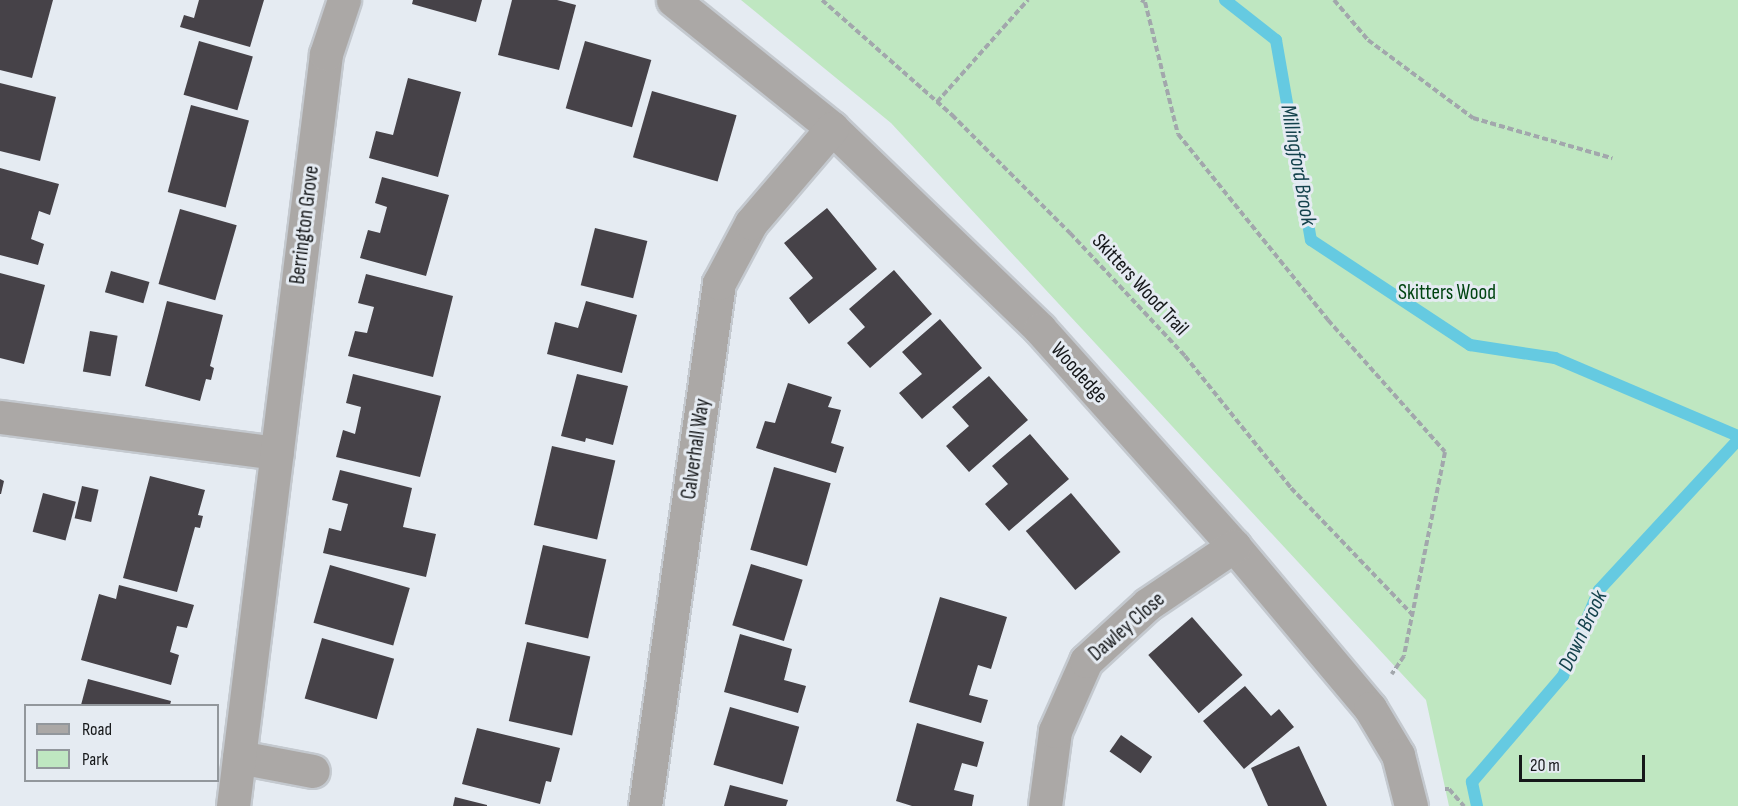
<!DOCTYPE html>
<style>
body{margin:0}
#map{position:relative;width:1738px;height:806px;overflow:hidden;background:#e5ebf2;font-family:"Sofia Sans Condensed",sans-serif}
div>[style]{position:absolute}
[style*='--x']{left:calc(var(--x)*1px);top:calc(var(--y)*1px);width:calc(var(--w)*1px);rotate:calc(var(--a)*1deg)}
.green>*{inset:0;background:#bfe7c1}
.stream>*{height:12px;margin:-6px;padding:0 6px;transform-origin:6px;border-radius:6px;background:#65cae1}
.building>*{inset:0;background:#464248;transform-origin:0 0}
.path>*{height:4px;margin-top:-2px;transform-origin:0;background:repeating-linear-gradient(90deg,#a2a7ac 0 6px,transparent 0 9px)}
.roads{filter:drop-shadow(2px 0 #c4c9cf) drop-shadow(-2px 0 #c4c9cf) drop-shadow(0 2px #c4c9cf) drop-shadow(0 -2px #c4c9cf)}
.street>*{height:33px;margin:-16.5px;padding:0 16.5px;transform-origin:16.5px;border-radius:16.5px;background:#aba8a6}
span{translate:-50% -50%;white-space:nowrap;text-align:center;line-height:1.15;-webkit-text-stroke:6px #e5ebf2;paint-order:stroke}
.street-label{font-size:21px;color:#16181a}
.park-label{font-size:21px;color:#041}
.water-label{font-size:22px;color:#14424c;font-style:italic}
.legend{position:absolute;left:24px;top:704px;width:195px;height:78px;box-sizing:border-box;background:#e5ebf2;border:2px solid #92979c;margin:0;padding:8px 10px;list-style:none;font-size:18px;color:#16181a}
.legend li{display:flex;align-items:center;gap:12px;height:30px}
.legend b{width:30px;border:2px solid #92979c}
.scale{position:absolute;left:1519px;top:755px;width:126px;height:27px;box-sizing:border-box;border:3px solid #16181a;border-top:0;padding-left:8px;font-size:18px;line-height:21px;white-space:nowrap;color:#16181a;-webkit-text-stroke:4px #e5ebf2;paint-order:stroke}
</style>
<div id="map">
<div class="green">
<i style="clip-path:polygon(741px 0,1738px 0,1738px 806px,1449px 806px,1426px 700px,891px 123px)"></i>
</div>
<div class="stream">
<i style="--x:1225;--y:0;--w:65;--a:38.1"></i>
<i style="--x:1276;--y:40;--w:203;--a:80.1"></i>
<i style="--x:1311;--y:240;--w:191;--a:33.4"></i>
<i style="--x:1470;--y:345;--w:86;--a:8.7"></i>
<i style="--x:1555;--y:358;--w:199;--a:23.1"></i>
<i style="--x:1477;--y:806;--w:25;--a:-102"></i>
<i style="--x:1472;--y:782;--w:140;--a:-49.4"></i>
<i style="--x:1563;--y:676;--w:93;--a:-67.3"></i>
<i style="--x:1599;--y:590;--w:205;--a:-47.2"></i>
</div>
<div class="building">
<i style="clip-path:polygon(0 0,53px 0,32px 78px,0 70px)"></i>
<i style="clip-path:polygon(199px 0,264px 0,250px 47px,180px 27px,184px 15px,194px 18px)"></i>
<i style="clip-path:polygon(413px 0,482px 0,476px 22px,412px 4px)"></i>
<i style="clip-path:polygon(512px 0,557px 0,576px 5px,559px 70px,498px 55px)"></i>
<i style="left:199px;top:41px;width:56px;height:56px;rotate:16deg"></i>
<i style="left:585px;top:41px;width:69px;height:70px;rotate:16deg"></i>
<i style="clip-path:polygon(408px 78px,461px 92px,438px 177px,369px 158px,376px 131px,393px 135px)"></i>
<i style="clip-path:polygon(0 83px,56px 97px,40px 161px,0 151px)"></i>
<i style="left:652px;top:91px;width:88px;height:69px;rotate:16deg"></i>
<i style="left:191px;top:105px;width:60px;height:90px;rotate:15deg"></i>
<i style="clip-path:polygon(0 168px,59px 184px,50px 215px,39px 211px,31px 239px,44px 244px,38px 265px,0 255px)"></i>
<i style="clip-path:polygon(382px 177px,449px 195px,426px 276px,360px 258px,368px 230px,380px 233px,387px 207px,375px 203px)"></i>
<i style="clip-path:polygon(827px 208px,877px 269px,809px 324px,789px 298px,813px 278px,784px 243px)"></i>
<i style="left:180px;top:209px;width:59px;height:78px;rotate:16deg"></i>
<i style="left:595px;top:228px;width:54px;height:59px;rotate:14deg"></i>
<i style="clip-path:polygon(894px 270px,932px 314px,870px 368px,847px 343px,865px 327px,849px 309px)"></i>
<i style="left:111px;top:271px;width:40px;height:22px;rotate:16deg"></i>
<i style="clip-path:polygon(0 273px,45px 285px,24px 364px,0 358px)"></i>
<i style="clip-path:polygon(366px 274px,453px 296px,433px 377px,348px 356px,355px 331px,367px 333px,374px 307px,358px 303px)"></i>
<i style="clip-path:polygon(167px 301px,223px 315px,210px 366px,214px 368px,211px 380px,206px 379px,200px 401px,145px 386px)"></i>
<i style="clip-path:polygon(586px 301px,637px 315px,622px 373px,547px 354px,555px 322px,578px 328px)"></i>
<i style="clip-path:polygon(940px 319px,982px 368px,922px 419px,899px 393px,922px 374px,902px 352px)"></i>
<i style="left:90px;top:331px;width:28px;height:41px;rotate:10deg"></i>
<i style="clip-path:polygon(353px 374px,441px 396px,420px 477px,336px 457px,343px 430px,355px 434px,361px 407px,346px 403px)"></i>
<i style="clip-path:polygon(577px 374px,628px 386px,613px 445px,586px 438px,585px 442px,561px 436px)"></i>
<i style="clip-path:polygon(989px 376px,1028px 420px,969px 472px,946px 446px,969px 426px,952px 407px)"></i>
<i style="clip-path:polygon(788px 383px,832px 397px,828px 407px,841px 410px,831px 443px,844px 447px,836px 473px,756px 448px,765px 421px,775px 423px)"></i>
<i style="clip-path:polygon(1030px 434px,1069px 479px,1009px 531px,985px 504px,1008px 484px,992px 466px)"></i>
<i style="left:552px;top:446px;width:65px;height:81px;rotate:13deg"></i>
<i style="left:774px;top:467px;width:59px;height:86px;rotate:16deg"></i>
<i style="clip-path:polygon(340px 470px,412px 488px,403px 527px,436px 534px,426px 577px,323px 553px,329px 528px,341px 531px,348px 504px,332px 500px)"></i>
<i style="clip-path:polygon(150px 476px,205px 490px,198px 515px,203px 516px,200px 528px,195px 527px,177px 592px,123px 578px)"></i>
<i style="clip-path:polygon(0 479px,4px 481px,1px 494px,0 494px)"></i>
<i style="left:82px;top:486px;width:17px;height:33px;rotate:13deg"></i>
<i style="left:43px;top:493px;width:34px;height:40px;rotate:15deg"></i>
<i style="left:1071px;top:493px;width:77px;height:59px;rotate:50deg"></i>
<i style="left:543px;top:545px;width:65px;height:81px;rotate:13deg"></i>
<i style="left:751px;top:564px;width:54px;height:64px;rotate:17deg"></i>
<i style="left:330px;top:565px;width:83px;height:60px;rotate:16deg"></i>
<i style="clip-path:polygon(119px 585px,194px 605px,187px 628px,177px 626px,170px 652px,179px 655px,171px 685px,81px 660px,99px 594px,116px 599px)"></i>
<i style="clip-path:polygon(940px 597px,1007px 617px,991px 669px,978px 665px,969px 695px,988px 700px,981px 723px,909px 702px)"></i>
<i style="left:1192px;top:617px;width:77px;height:58px;rotate:49deg"></i>
<i style="clip-path:polygon(740px 634px,792px 649px,784px 680px,806px 686px,798px 713px,724px 692px)"></i>
<i style="left:322px;top:638px;width:75px;height:63px;rotate:16deg"></i>
<i style="left:527px;top:642px;width:65px;height:81px;rotate:13deg"></i>
<i style="clip-path:polygon(88px 679px,171px 701px,170px 705px,81px 705px)"></i>
<i style="clip-path:polygon(1245px 686px,1271px 716px,1279px 709px,1294px 727px,1244px 769px,1203px 721px)"></i>
<i style="left:730px;top:707px;width:72px;height:60px;rotate:16deg"></i>
<i style="clip-path:polygon(917px 723px,984px 742px,977px 767px,962px 763px,954px 790px,974px 795px,972px 806px,912px 806px,896px 801px)"></i>
<i style="clip-path:polygon(477px 728px,560px 748px,551px 782px,546px 781px,540px 804px,462px 784px)"></i>
<i style="left:1121px;top:735px;width:38px;height:20px;rotate:35deg"></i>
<i style="clip-path:polygon(1299px 746px,1327px 806px,1268px 806px,1251px 768px)"></i>
<i style="clip-path:polygon(730px 785px,788px 800px,786px 806px,724px 806px)"></i>
<i style="clip-path:polygon(455px 797px,487px 805px,487px 806px,453px 806px)"></i>
</div>
<div class="path">
<i style="--x:822;--y:0;--w:174;--a:41.5"></i>
<i style="--x:952;--y:115;--w:167;--a:45"></i>
<i style="--x:1070;--y:233;--w:168;--a:46.9"></i>
<i style="--x:1185;--y:356;--w:169;--a:51.2"></i>
<i style="--x:1291;--y:488;--w:175;--a:46.2"></i>
<i style="--x:1141;--y:0;--w:4;--a:27"></i>
<i style="--x:1145;--y:2;--w:136;--a:76"></i>
<i style="--x:1178;--y:134;--w:239;--a:51.1"></i>
<i style="--x:1328;--y:320;--w:176;--a:48.4"></i>
<i style="--x:1445;--y:452;--w:208;--a:101.4"></i>
<i style="--x:1404;--y:656;--w:22;--a:124"></i>
<i style="--x:1334;--y:0;--w:52;--a:49.6"></i>
<i style="--x:1368;--y:40;--w:131;--a:36.6"></i>
<i style="--x:1473;--y:118;--w:145;--a:16.1"></i>
<i style="--x:937;--y:102;--w:137;--a:-48.3"></i>
<i style="--x:1445;--y:789;--w:4;--a:0"></i>
<i style="--x:1449;--y:789;--w:23;--a:49"></i>
</div>
<div class="roads">
<div class="street">
<i style="--x:673;--y:0;--w:204;--a:38.8"></i>
<i style="--x:832;--y:128;--w:289;--a:44"></i>
<i style="--x:1040;--y:329;--w:291;--a:48.2"></i>
<i style="--x:1234;--y:546;--w:212;--a:50"></i>
<i style="--x:1370;--y:708;--w:55;--a:59.2"></i>
<i style="--x:1398;--y:755;--w:53;--a:75.7"></i>
<i style="--x:0;--y:417;--w:279;--a:7.4"></i>
<i style="--x:239;--y:757;--w:75;--a:10.7"></i>
<i style="--x:233;--y:806;--w:758;--a:-82.95"></i>
<i style="--x:326;--y:54;--w:57;--a:-71.6"></i>
<i style="--x:645;--y:806;--w:528;--a:-81.95"></i>
<i style="--x:719;--y:283;--w:68;--a:-61.9"></i>
<i style="--x:751;--y:223;--w:125;--a:-49.5"></i>
<i style="--x:1045;--y:806;--w:76;--a:-82.4"></i>
<i style="--x:1055;--y:731;--w:77;--a:-66.1"></i>
<i style="--x:1086;--y:661;--w:84;--a:-42.6"></i>
<i style="--x:1148;--y:604;--w:104;--a:-34"></i>
</div>
</div>
<div class="street-label">
<span style="left:305px;top:225px;rotate:-83deg">Berrington Grove</span>
<span style="left:1140px;top:285px;rotate:47deg">Skitters Wood Trail</span>
<span style="left:1079px;top:373px;rotate:48deg">Woodedge</span>
<span style="left:696px;top:449px;rotate:-82deg">Calverhall Way</span>
<span style="left:1127px;top:627px;rotate:-41deg">Dawley Close</span>
</div>
<div class="park-label">
<span style="left:1447px;top:293px">Skitters Wood</span>
</div>
<div class="water-label">
<span style="left:1298px;top:165px;rotate:80deg">Millingford Brook</span>
<span style="left:1583px;top:631px;rotate:-65deg">Down Brook</span>
</div>
<ul class="legend">
<li><b style="height:8px;background:#aba8a6"></b>Road</li>
<li><b style="height:16px;background:#bfe7c1"></b>Park</li>
</ul>
<div class="scale">20 m</div>
</div>
